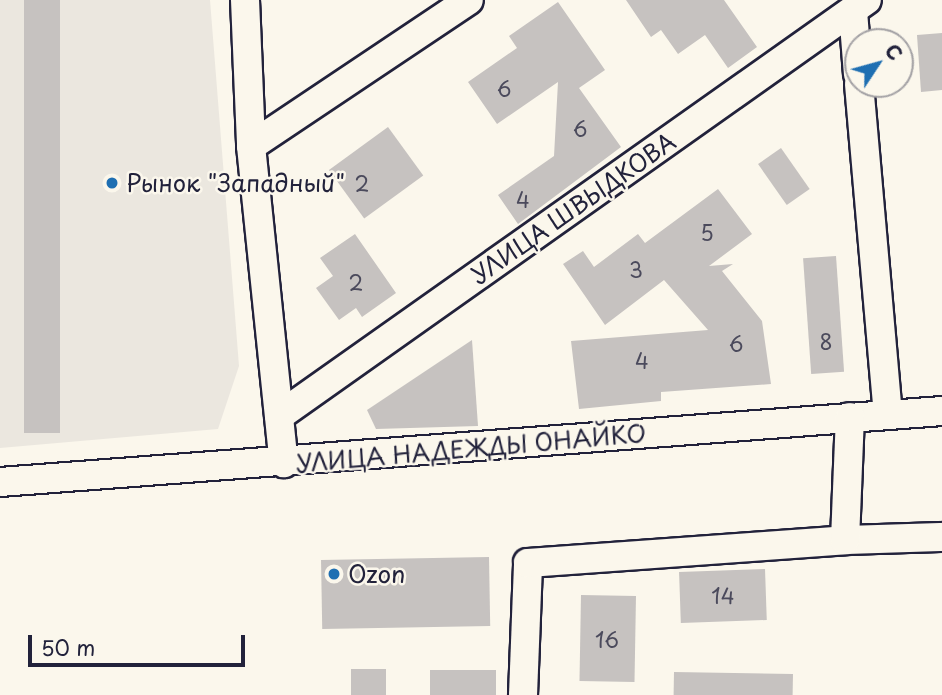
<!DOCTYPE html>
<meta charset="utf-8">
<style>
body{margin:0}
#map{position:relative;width:942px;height:695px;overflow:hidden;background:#fbf7ec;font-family:"Playpen Sans",sans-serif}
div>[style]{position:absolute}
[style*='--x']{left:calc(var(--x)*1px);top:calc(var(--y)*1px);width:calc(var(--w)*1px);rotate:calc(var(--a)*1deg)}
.built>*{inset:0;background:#ebe7df}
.building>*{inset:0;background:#c6c2c0;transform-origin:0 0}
.roads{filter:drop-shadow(2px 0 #22223b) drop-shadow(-2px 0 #22223b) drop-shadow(0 2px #22223b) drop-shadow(0 -2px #22223b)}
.minor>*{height:28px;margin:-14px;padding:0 14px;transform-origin:14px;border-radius:14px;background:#fbf7ec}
.dots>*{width:19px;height:19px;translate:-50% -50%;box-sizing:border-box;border:4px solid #fbf7ec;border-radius:50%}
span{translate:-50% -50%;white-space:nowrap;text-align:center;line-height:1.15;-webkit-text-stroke:5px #fbf7ec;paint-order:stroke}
.number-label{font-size:21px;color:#4b4a5c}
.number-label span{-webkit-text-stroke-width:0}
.poi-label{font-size:24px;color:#22223b}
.left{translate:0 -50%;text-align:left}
.street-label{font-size:24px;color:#22223b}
.north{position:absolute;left:844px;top:28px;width:70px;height:70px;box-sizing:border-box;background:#fbf7ec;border:2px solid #a4a2a5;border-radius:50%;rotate:54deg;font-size:19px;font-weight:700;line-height:28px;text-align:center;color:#22223b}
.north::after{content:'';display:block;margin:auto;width:24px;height:32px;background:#1f6fb2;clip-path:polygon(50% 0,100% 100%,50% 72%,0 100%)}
.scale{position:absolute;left:28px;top:635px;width:217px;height:32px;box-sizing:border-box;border:4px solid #22223b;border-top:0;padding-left:9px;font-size:21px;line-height:24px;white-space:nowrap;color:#22223b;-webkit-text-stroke:5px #fbf7ec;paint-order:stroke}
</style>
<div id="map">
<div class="built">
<i style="clip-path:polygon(0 0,210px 0,239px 366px,218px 429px,0 448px)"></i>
</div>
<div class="building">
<i style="left:24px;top:0;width:36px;height:433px"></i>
<i style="clip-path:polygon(626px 0,724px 0,757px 47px,728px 68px,705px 35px,678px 54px,661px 30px,651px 37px)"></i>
<i style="clip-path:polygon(558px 2px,605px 70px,579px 88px,621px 147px,518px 224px,498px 195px,554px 156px,558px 82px,497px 124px,468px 82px,517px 48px,509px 36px)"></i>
<i style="clip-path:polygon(942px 33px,942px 90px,921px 92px,917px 35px)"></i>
<i style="left:388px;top:127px;width:60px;height:73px;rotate:54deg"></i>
<i style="left:781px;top:148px;width:50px;height:28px;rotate:55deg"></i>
<i style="clip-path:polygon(718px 189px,752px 234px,709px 266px,733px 264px,722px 271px,762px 321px,771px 384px,661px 392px,661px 401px,579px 409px,571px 341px,708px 330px,664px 280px,605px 325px,563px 264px,583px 251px,594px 267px,638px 234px,645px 243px)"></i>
<i style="clip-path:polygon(355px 234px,396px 293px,362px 317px,356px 308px,339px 320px,316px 288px,333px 276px,320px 258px)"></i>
<i style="left:836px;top:256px;width:116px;height:33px;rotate:86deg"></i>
<i style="clip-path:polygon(472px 340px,478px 426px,376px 429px,367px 410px)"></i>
<i style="left:489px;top:557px;width:69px;height:168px;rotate:89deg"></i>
<i style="left:765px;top:569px;width:51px;height:86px;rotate:88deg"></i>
<i style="left:581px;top:595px;width:55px;height:86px;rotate:1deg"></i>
<i style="left:351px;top:669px;width:35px;height:26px"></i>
<i style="left:430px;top:670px;width:66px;height:25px"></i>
<i style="left:674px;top:672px;width:119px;height:23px;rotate:1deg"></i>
</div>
<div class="roads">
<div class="minor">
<i style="--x:245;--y:0;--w:146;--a:87.6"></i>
<i style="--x:251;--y:146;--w:319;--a:84.1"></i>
<i style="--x:853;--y:11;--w:63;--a:85.5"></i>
<i style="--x:859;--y:84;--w:332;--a:85"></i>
<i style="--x:251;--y:146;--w:262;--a:-33.8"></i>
<i style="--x:279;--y:416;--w:720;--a:-35.28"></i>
<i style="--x:0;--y:482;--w:945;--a:-4.31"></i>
<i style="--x:845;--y:540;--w:97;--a:-1.8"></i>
<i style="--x:523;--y:695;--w:132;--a:-87.8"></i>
<i style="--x:528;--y:563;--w:318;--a:-4.1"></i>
<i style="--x:845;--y:540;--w:123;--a:-87.7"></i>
</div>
</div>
<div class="dots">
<i style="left:112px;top:183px;background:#1f6fb2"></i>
<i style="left:334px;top:574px;background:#1f6fb2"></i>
</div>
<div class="number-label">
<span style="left:504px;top:88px">6</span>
<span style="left:580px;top:128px">6</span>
<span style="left:362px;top:183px">2</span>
<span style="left:523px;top:199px">4</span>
<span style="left:707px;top:232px">5</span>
<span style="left:636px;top:269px">3</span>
<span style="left:356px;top:282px">2</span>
<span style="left:826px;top:341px">8</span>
<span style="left:736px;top:343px">6</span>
<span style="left:642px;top:360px">4</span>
<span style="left:723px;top:595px">14</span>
<span style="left:607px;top:639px">16</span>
</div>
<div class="poi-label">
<span class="left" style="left:126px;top:183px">Рынок "Западный"</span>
<span class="left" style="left:348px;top:574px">Ozon</span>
</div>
<div class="street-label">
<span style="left:573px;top:208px;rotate:-35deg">УЛИЦА ШВЫДКОВА</span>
<span style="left:471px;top:448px;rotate:-5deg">УЛИЦА НАДЕЖДЫ ОНАЙКО</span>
</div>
<div class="north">С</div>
<div class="scale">50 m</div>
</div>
